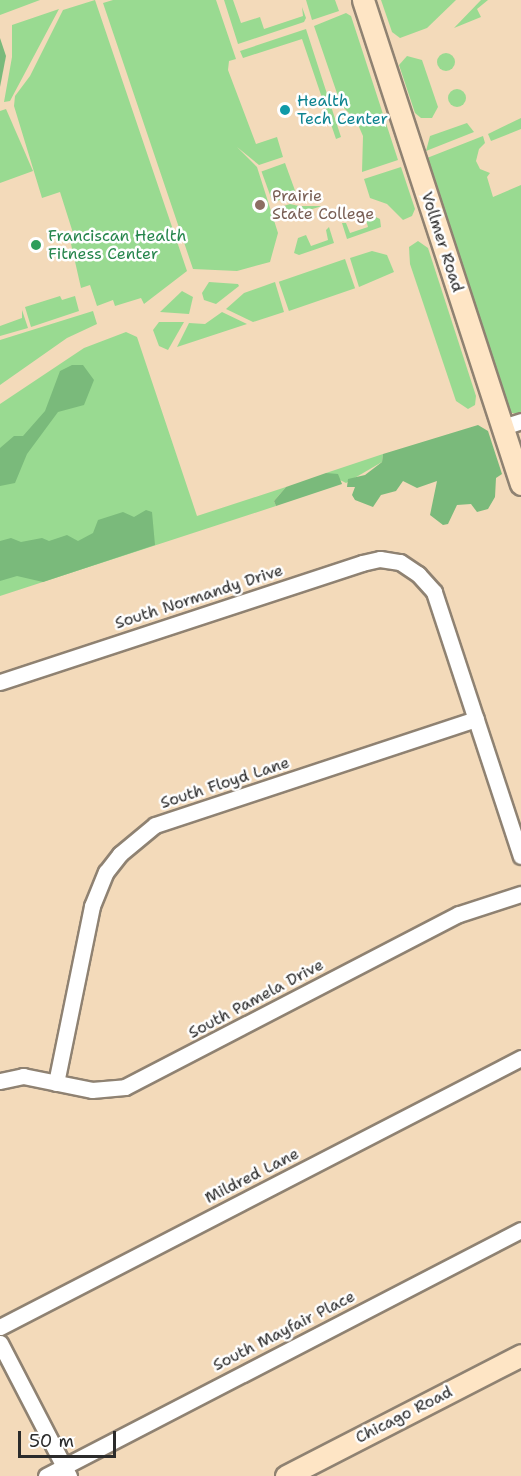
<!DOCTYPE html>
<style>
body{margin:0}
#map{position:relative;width:521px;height:1476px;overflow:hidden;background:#f3daba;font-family:"Shantell Sans",sans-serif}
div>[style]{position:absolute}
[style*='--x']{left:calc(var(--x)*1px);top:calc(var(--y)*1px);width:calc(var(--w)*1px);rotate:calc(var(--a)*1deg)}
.green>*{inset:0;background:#99da91;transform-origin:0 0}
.round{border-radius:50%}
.forest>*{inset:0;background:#7aba7b}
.roads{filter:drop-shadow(2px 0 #8f8272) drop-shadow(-2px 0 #8f8272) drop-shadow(0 2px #8f8272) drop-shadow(0 -2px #8f8272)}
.street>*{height:15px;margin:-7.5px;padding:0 7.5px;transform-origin:7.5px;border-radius:7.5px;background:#fff}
.secondary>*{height:21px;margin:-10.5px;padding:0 10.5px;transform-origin:10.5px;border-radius:10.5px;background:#fee5c5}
.dots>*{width:16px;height:16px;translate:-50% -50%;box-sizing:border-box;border:3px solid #fff;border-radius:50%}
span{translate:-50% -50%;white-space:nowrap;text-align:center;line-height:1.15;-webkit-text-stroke:5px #fff;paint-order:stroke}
.culture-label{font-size:16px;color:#0d838f}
.left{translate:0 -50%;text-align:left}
.education-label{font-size:16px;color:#785e54}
.leisure-label{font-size:16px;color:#27864d}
.street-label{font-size:16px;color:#2b2b2b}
.scale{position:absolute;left:18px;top:1431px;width:98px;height:27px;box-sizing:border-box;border:3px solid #2b2b2b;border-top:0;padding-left:8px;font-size:18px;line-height:21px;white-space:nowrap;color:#2b2b2b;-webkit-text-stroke:4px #fff;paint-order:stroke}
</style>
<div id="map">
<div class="green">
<i style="clip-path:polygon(0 0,40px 0,0 15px)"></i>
<i style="clip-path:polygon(95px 0,187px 271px,144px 304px,141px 298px,115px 306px,113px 300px,97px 306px,90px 285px,81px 288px,69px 235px,73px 233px,60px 192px,42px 198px,14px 106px,15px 96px,30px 76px,63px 10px)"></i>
<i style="clip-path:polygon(113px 0,216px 0,236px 59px,229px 61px,228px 70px,256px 144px,277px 137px,283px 157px,259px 165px,237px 147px,257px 167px,278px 233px,270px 262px,237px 271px,193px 269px,103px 3px)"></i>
<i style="clip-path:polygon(224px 0,233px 0,241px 23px,260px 17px,264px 29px,303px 16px,302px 7px,306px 18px,304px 22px,238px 44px)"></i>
<i style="clip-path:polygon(306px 0,335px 0,339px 11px,312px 20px)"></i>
<i style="clip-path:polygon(381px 0,456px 0,427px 28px,400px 38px,392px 32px)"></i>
<i style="clip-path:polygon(481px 0,488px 0,477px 9px,481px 17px,454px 28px)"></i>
<i style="clip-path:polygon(59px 9px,10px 101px,4px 102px,12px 57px,12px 25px)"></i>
<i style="clip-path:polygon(346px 13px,351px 16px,398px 160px,362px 172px,363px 136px,356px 120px,341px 105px,314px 26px)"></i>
<i style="clip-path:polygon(306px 29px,341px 137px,336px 139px,302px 39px,243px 58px,240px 51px)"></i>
<i class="round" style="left:437px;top:53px;width:18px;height:18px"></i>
<i style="clip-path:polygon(407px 56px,422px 60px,438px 107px,432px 118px,421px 118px,415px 113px,399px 65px)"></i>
<i class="round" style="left:448px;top:89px;width:18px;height:18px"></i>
<i style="clip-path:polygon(6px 109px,33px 171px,0 183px,0 111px)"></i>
<i style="clip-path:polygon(521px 118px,521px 129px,491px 141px,488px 134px)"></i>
<i style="clip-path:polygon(467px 123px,474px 132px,426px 151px,430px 136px)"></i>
<i style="clip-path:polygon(483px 136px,485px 143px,479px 149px,476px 161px,480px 169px,490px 173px,487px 177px,493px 197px,521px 185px,521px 415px,508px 412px,442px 216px,427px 158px)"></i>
<i style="left:285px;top:163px;width:33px;height:25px;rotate:70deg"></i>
<i style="clip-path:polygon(401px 167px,415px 209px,412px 216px,403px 220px,387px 204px,370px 198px,364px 179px)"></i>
<i style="clip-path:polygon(290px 204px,299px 206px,322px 206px,277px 220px,274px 209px)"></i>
<i style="clip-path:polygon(369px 214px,380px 219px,381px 227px,347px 239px,342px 223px,346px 223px,350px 233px,368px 227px,365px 216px)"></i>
<i style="clip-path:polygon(329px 227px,334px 243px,299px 255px,294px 253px,298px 238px,306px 235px,311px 246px,328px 240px,326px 230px)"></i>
<i style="clip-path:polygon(418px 241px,428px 248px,476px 396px,475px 405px,468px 409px,456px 401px,410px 264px,409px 247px)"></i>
<i style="clip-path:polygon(372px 251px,387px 255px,394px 272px,359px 287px,350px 258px)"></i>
<i style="left:345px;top:259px;width:31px;height:70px;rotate:71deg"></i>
<i style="clip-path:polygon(209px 282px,238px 284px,239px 286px,216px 304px,204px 300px,202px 293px)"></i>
<i style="clip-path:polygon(275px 282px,284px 312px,253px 322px,226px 309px,244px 293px)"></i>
<i style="clip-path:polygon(182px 291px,193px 297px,189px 314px,160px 312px)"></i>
<i style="clip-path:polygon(60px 296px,62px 300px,75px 296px,79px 311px,31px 327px,25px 307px)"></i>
<i style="clip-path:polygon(22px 310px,28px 328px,0 336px,0 326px,22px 318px)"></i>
<i style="clip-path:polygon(93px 311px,97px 324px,67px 338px,0 385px,0 340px)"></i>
<i style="clip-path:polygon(222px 312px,247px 324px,177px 347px,189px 323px,205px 324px)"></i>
<i style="clip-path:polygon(159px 322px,184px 322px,168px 350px,159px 346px,153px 330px)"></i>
<i style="clip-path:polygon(126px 332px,137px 337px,197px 516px,286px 487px,274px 501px,276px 506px,0 596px,0 404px,84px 348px)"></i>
<i style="clip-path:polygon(383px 454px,382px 462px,346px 483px,326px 473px)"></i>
</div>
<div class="forest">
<i style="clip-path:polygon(0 38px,6px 56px,0 87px)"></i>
<i style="clip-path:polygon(72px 365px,83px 365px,94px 380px,84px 405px,58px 412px,27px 454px,15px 483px,0 486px,0 448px,14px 436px,23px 436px,45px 411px,60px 371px)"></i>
<i style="clip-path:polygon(478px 425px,488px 431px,502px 474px,496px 478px,495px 497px,488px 509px,477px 512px,471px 504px,457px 505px,448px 524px,443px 525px,430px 515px,437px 481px,417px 488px,403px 481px,396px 491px,381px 495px,373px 507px,355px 500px,352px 495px,355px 487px,347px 487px,348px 479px,365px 475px,382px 462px,383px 454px)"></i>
<i style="clip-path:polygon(326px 473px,338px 474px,342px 484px,276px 506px,274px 501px,286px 487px)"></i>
<i style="clip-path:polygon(146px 510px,152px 512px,155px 545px,43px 582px,17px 576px,0 581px,0 541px,11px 538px,21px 542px,42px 538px,49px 541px,67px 535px,78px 541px,93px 533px,98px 520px,123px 512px,134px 517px)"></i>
</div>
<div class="roads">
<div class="street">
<i style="--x:503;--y:427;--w:19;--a:-18"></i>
<i style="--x:0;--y:682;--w:381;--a:-18.2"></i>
<i style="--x:362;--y:563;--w:18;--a:-13"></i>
<i style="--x:380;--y:559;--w:20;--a:9"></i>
<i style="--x:400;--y:562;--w:22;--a:34"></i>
<i style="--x:418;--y:574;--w:24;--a:48"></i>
<i style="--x:434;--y:592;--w:278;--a:71.8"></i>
<i style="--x:0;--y:1081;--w:24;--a:-12"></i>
<i style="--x:23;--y:1076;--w:70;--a:11.5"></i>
<i style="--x:92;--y:1090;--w:33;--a:-5"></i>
<i style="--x:125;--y:1087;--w:376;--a:-27.4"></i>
<i style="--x:459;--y:914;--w:65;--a:-17.9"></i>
<i style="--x:56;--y:1083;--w:181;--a:-78.5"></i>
<i style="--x:92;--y:906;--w:37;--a:-68"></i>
<i style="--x:106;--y:872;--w:23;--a:-52"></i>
<i style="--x:120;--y:854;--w:45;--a:-39.6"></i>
<i style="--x:155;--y:825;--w:338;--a:-18.3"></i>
<i style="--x:0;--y:1327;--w:586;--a:-27.31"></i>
<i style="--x:0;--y:1343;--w:150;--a:62.6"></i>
<i style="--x:46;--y:1476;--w:535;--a:-27.38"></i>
</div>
<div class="secondary">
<i style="--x:363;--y:0;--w:509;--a:71.92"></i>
<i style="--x:286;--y:1476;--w:264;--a:-27.2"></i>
</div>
</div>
<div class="dots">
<i style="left:285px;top:110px;background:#0f9aa8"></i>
<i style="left:260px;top:205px;background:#8d6e63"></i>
<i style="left:36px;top:245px;background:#2e9e5b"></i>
</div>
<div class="culture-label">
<span class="left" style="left:297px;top:110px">Health<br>Tech Center</span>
</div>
<div class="education-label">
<span class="left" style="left:272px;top:205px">Prairie<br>State College</span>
</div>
<div class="leisure-label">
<span class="left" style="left:48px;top:245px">Franciscan Health<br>Fitness Center</span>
</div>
<div class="street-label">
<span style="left:442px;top:242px;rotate:72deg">Vollmer Road</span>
<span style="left:199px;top:597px;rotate:-18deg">South Normandy Drive</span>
<span style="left:225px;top:783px;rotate:-18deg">South Floyd Lane</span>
<span style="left:256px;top:999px;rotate:-28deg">South Pamela Drive</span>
<span style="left:252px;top:1176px;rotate:-27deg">Mildred Lane</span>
<span style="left:284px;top:1331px;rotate:-27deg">South Mayfair Place</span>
<span style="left:404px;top:1415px;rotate:-27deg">Chicago Road</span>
</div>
<div class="scale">50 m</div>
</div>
